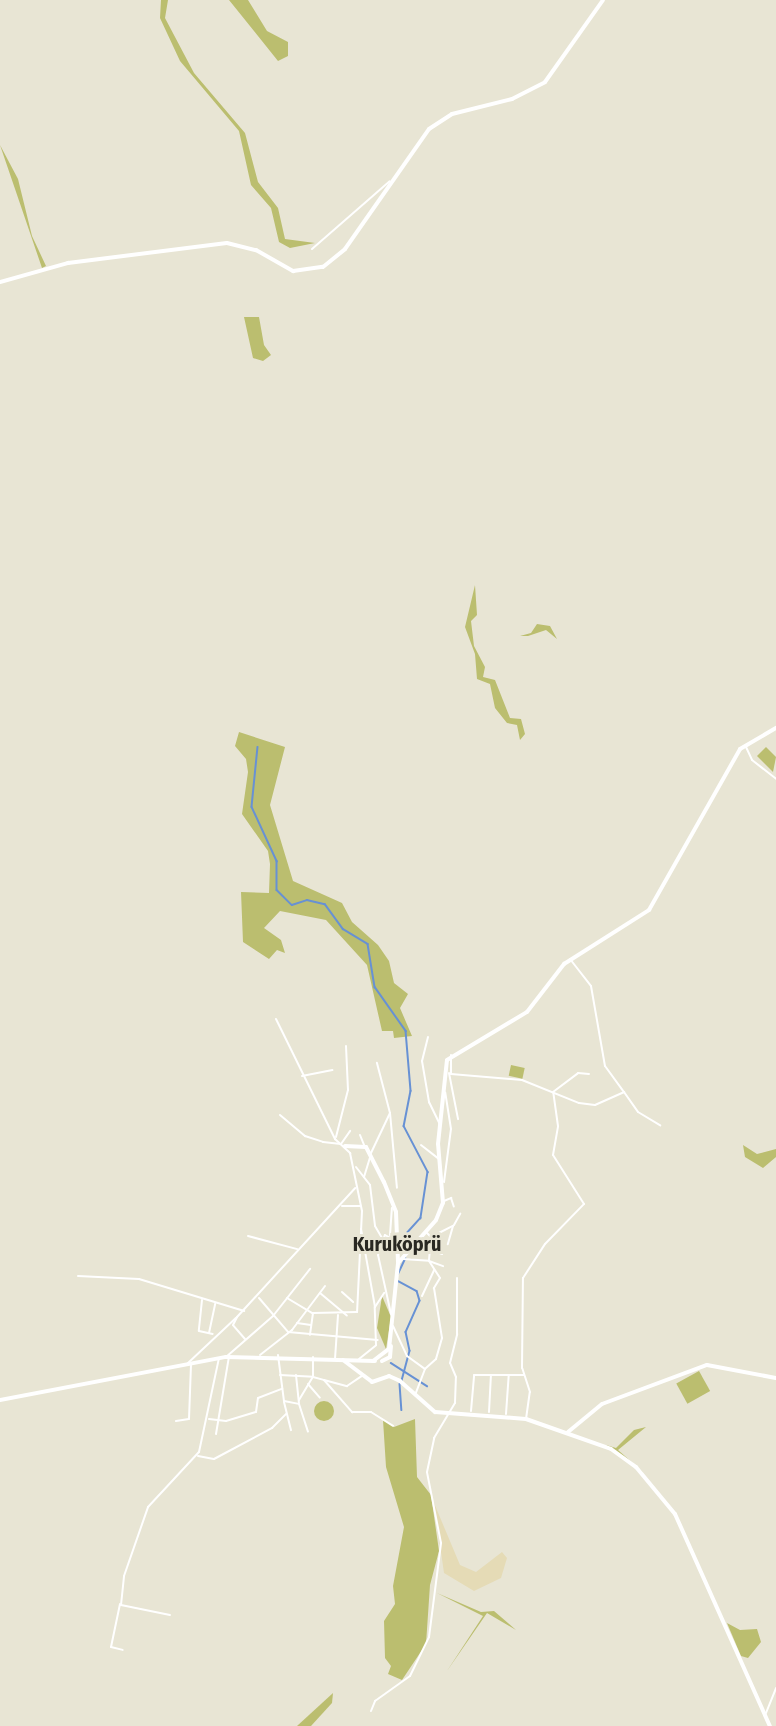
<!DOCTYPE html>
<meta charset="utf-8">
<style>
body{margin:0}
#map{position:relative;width:776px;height:1726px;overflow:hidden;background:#e8e5d4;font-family:"Fira Sans Condensed",sans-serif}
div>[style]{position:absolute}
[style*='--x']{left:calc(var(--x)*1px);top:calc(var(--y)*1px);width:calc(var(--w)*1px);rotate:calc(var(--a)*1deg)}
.green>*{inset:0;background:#bbbe6f;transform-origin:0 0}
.round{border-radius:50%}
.sand>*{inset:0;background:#e5dbb6}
.stream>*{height:1.5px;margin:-0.75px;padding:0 0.75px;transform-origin:0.75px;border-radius:0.75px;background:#6791d4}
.street>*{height:2px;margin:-1px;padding:0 1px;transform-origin:1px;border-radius:1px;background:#fff}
.secondary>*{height:4px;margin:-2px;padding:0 2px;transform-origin:2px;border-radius:2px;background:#fff}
span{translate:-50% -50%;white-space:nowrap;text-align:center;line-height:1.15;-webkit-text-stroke:6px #e8e5d4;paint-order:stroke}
.quarter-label{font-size:20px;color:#292822;font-weight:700}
</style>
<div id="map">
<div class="green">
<i style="clip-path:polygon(161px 0,168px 0,165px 18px,194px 73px,245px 133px,258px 182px,278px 208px,285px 239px,315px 243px,290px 248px,279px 242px,271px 208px,251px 185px,239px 131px,180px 61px,160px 18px)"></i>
<i style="clip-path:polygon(229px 0,248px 0,267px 31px,288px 42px,288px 56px,278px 61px)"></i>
<i style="clip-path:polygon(0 145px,18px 179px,32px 236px,46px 266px,42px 268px)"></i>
<i style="clip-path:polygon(244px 317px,259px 317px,264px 345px,271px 355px,263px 361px,253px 358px)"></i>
<i style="clip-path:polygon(475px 585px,477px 615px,471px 621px,474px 646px,485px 667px,483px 677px,495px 680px,510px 718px,521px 719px,525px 734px,520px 740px,517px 725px,507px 723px,495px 708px,490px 684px,477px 679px,475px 654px,465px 627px)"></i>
<i style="clip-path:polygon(537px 624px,550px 626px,557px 639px,546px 630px,528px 636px,520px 636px,531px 633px)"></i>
<i style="clip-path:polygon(239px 732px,285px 747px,270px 805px,293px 881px,342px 903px,352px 922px,378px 945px,389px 961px,394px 983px,408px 994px,400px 1008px,412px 1036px,394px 1038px,393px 1031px,382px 1031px,367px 965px,326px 920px,280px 911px,264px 928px,281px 940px,285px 953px,277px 950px,269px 959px,243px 942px,241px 892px,269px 893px,270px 864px,268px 851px,242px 814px,248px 772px,246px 759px,235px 746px)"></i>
<i style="clip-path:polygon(766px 747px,776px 757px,773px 772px,757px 756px)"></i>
<i style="left:511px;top:1065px;width:14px;height:11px;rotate:12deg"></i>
<i style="clip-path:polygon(743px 1145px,757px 1154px,776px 1149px,776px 1157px,763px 1168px,745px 1157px)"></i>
<i style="clip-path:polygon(382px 1296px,391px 1317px,386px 1349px,377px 1328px)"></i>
<i style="left:699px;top:1371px;width:23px;height:26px;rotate:61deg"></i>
<i class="round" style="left:314px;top:1401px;width:20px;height:20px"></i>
<i style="clip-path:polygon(415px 1419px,417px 1477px,431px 1495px,439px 1551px,430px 1585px,426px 1644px,402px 1680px,388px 1674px,391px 1666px,385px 1658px,384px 1621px,395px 1604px,393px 1586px,404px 1527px,386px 1467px,383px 1420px,394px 1427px)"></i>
<i style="clip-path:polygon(646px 1427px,618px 1450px,643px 1472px,606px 1445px,616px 1448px,634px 1430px)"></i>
<i style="clip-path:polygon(437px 1593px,481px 1612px,494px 1611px,516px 1630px,487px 1613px,447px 1671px,483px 1616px)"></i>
<i style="clip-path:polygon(727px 1623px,740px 1630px,757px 1629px,761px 1642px,748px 1658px,741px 1656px)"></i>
<i style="clip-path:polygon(333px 1693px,332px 1703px,311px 1726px,297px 1726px)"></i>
</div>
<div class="sand">
<i style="clip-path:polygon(434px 1503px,460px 1565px,476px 1572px,502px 1552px,507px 1558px,501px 1578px,474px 1591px,444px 1573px)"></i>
</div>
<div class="stream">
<i style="--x:258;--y:747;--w:60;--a:95.7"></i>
<i style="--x:252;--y:807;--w:60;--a:65.2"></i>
<i style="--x:277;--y:861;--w:29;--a:90"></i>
<i style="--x:277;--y:890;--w:21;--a:45"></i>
<i style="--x:292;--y:905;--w:16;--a:-18"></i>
<i style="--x:307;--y:900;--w:18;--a:13"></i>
<i style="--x:325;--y:904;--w:31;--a:54"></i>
<i style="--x:343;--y:929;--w:29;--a:31"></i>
<i style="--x:368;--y:944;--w:44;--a:80.8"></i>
<i style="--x:375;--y:987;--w:54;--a:54.8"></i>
<i style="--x:406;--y:1031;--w:60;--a:85.2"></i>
<i style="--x:411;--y:1091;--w:36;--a:101"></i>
<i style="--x:404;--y:1126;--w:52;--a:62.4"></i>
<i style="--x:428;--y:1172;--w:47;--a:98.7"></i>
<i style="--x:421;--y:1218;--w:28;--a:132"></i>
<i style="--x:402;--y:1239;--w:13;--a:77"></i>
<i style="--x:398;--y:1274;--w:17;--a:-65"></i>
<i style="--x:398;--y:1281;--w:21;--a:28"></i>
<i style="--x:417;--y:1291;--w:10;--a:73"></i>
<i style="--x:420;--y:1301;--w:34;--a:114"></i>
<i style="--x:406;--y:1332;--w:19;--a:78"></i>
<i style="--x:410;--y:1351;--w:30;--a:105"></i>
<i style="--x:391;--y:1363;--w:43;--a:32.6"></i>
<i style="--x:400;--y:1384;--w:26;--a:86"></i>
</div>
<div class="street">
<i style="--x:312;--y:249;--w:103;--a:-41.1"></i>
<i style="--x:746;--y:747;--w:14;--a:65"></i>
<i style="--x:752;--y:760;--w:31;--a:38"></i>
<i style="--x:570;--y:959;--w:34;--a:52"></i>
<i style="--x:591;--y:986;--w:81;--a:80.1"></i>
<i style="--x:605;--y:1066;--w:32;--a:54"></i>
<i style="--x:276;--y:1019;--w:134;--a:63.8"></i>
<i style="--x:335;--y:1139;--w:21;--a:43"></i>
<i style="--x:350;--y:1153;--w:59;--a:78.3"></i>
<i style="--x:362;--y:1211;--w:101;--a:92.8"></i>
<i style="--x:357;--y:1312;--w:44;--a:178.7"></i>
<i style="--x:313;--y:1313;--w:22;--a:98"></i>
<i style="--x:428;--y:1037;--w:25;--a:104"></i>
<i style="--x:422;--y:1061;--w:42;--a:80.3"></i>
<i style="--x:429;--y:1102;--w:25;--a:64"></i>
<i style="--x:451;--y:1055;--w:19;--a:90"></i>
<i style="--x:451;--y:1074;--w:71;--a:4.8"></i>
<i style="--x:522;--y:1080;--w:61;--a:22"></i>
<i style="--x:579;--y:1103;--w:16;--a:7"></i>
<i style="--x:595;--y:1105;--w:32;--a:-24"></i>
<i style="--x:624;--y:1092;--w:24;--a:55"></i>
<i style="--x:638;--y:1112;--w:26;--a:31"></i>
<i style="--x:449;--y:1073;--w:47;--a:78.9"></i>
<i style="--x:302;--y:1076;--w:31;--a:-11"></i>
<i style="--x:390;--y:1113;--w:75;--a:84.7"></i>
<i style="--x:280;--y:1115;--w:33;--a:40"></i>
<i style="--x:305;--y:1136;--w:19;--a:18"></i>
<i style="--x:323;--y:1142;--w:18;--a:6"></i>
<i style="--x:341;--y:1144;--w:16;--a:-55"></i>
<i style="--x:360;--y:1135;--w:11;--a:68"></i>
<i style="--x:336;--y:1137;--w:49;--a:-75.7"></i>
<i style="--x:348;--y:1090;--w:44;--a:-92.6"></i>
<i style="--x:421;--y:1145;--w:23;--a:38"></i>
<i style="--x:371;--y:1153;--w:44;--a:-64.6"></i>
<i style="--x:390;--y:1113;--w:52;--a:-104.6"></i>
<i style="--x:356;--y:1167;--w:23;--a:52"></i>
<i style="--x:370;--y:1185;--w:41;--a:83"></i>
<i style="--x:375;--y:1226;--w:14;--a:60"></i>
<i style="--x:364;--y:1177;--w:21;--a:-73"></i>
<i style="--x:444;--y:1182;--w:53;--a:-82.5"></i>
<i style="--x:451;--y:1129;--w:37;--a:-99"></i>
<i style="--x:444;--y:1201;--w:8;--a:-23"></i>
<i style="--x:451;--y:1198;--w:9;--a:72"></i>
<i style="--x:342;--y:1206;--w:18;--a:0"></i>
<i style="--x:454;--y:1225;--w:13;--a:-61"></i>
<i style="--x:361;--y:1229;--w:79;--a:79.8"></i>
<i style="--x:426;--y:1232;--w:7;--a:45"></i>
<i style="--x:431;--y:1237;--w:24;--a:95"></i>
<i style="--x:429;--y:1261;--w:15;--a:20"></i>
<i style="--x:390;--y:1235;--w:27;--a:-86"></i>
<i style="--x:248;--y:1236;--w:51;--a:14.9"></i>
<i style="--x:431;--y:1237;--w:25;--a:-27"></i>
<i style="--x:453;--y:1226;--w:19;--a:106"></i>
<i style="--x:417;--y:1242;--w:12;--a:20"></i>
<i style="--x:429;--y:1249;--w:14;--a:21"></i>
<i style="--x:403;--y:1259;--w:26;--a:4"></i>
<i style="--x:429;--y:1261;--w:20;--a:57"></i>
<i style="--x:440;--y:1278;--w:12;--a:121"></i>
<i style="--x:434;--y:1288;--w:51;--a:80.9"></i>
<i style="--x:442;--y:1338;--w:22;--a:106"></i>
<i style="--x:436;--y:1359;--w:15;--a:138"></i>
<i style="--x:78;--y:1276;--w:61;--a:2.8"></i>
<i style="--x:139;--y:1279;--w:110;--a:16.9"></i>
<i style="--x:342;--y:1292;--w:15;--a:42"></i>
<i style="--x:320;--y:1293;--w:35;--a:40"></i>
<i style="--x:422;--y:1296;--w:29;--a:-65"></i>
<i style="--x:259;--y:1298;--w:45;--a:49.5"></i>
<i style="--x:288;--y:1332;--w:90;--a:5.1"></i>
<i style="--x:287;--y:1298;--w:29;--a:31"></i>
<i style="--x:202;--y:1300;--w:31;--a:96"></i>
<i style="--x:199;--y:1331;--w:14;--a:12"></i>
<i style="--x:391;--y:1314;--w:60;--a:-102.4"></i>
<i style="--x:378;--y:1255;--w:21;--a:-71"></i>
<i style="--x:385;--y:1235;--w:13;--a:29"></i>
<i style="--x:297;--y:1323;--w:14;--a:8"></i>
<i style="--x:393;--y:1326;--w:33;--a:65"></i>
<i style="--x:407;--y:1356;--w:22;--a:36"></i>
<i style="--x:425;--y:1369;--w:26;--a:111"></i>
<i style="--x:209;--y:1333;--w:30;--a:-78"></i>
<i style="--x:245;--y:1339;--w:18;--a:-131"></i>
<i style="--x:233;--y:1325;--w:9;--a:-63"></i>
<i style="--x:237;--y:1317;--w:175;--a:-47.5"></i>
<i style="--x:260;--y:1355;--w:41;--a:-38"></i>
<i style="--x:292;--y:1330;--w:55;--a:-53.1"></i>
<i style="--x:278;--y:1355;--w:46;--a:82.6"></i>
<i style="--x:284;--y:1401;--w:15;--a:11"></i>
<i style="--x:299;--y:1404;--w:29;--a:72"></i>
<i style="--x:226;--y:1357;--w:62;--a:-41.1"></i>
<i style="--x:273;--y:1316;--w:60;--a:-51.8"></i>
<i style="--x:335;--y:1359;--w:44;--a:-86.1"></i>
<i style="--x:359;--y:1359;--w:22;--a:-39"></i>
<i style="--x:376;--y:1345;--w:38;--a:-92"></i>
<i style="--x:375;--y:1307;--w:17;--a:-57"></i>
<i style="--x:188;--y:1363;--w:66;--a:-43.2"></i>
<i style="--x:280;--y:1375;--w:33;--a:3"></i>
<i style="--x:313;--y:1377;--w:20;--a:-90"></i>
<i style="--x:296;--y:1375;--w:28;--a:84"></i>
<i style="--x:313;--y:1377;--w:11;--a:15"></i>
<i style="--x:324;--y:1380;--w:43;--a:48.8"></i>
<i style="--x:352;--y:1412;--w:19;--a:0"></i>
<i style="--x:371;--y:1412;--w:26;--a:32"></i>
<i style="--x:324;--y:1380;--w:24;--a:15"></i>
<i style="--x:347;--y:1386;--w:18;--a:-34"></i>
<i style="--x:308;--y:1384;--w:18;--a:49"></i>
<i style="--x:299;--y:1400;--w:27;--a:-59"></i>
<i style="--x:284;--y:1402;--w:29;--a:76"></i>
<i style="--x:471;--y:1411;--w:36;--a:-85"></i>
<i style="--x:474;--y:1375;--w:50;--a:0"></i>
<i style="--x:489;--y:1412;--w:36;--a:-87"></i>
<i style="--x:506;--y:1414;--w:39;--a:-86"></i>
<i style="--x:209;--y:1419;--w:17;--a:7"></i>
<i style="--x:226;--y:1421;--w:31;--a:-17"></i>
<i style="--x:256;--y:1412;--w:14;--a:-82"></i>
<i style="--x:258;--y:1398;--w:26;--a:-21"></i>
<i style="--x:526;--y:1419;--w:27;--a:-82"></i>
<i style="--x:530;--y:1392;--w:25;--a:-108"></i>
<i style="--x:522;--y:1368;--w:90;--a:-89.4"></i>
<i style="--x:523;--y:1278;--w:40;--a:-57.1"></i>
<i style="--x:545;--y:1244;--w:56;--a:-45.7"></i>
<i style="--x:584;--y:1204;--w:58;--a:-122.3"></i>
<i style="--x:553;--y:1155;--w:29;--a:-80"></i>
<i style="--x:558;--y:1126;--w:34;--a:-98"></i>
<i style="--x:553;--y:1092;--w:31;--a:-37"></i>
<i style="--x:578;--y:1073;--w:11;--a:5"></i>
<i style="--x:176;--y:1421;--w:13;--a:-9"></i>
<i style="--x:189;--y:1419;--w:55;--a:-87.9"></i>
<i style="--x:216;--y:1434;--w:79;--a:-80.5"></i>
<i style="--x:198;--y:1456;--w:16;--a:11"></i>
<i style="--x:214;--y:1459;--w:66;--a:-28.1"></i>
<i style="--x:272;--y:1428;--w:20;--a:-45"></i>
<i style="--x:120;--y:1604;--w:44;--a:101.8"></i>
<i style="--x:111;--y:1647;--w:12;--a:14"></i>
<i style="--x:170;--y:1615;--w:50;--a:-168.5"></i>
<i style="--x:121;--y:1605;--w:29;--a:-84"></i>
<i style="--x:124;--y:1576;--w:73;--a:-70.8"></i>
<i style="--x:148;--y:1507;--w:75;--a:-47.2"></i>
<i style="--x:199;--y:1452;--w:96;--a:-78"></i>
<i style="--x:371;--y:1711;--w:11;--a:-68"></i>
<i style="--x:375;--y:1701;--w:43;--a:-35.5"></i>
<i style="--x:410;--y:1676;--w:43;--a:-64"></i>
<i style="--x:429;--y:1637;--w:95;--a:-82.7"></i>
<i style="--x:441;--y:1543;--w:72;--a:-101.2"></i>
<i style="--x:427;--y:1472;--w:35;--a:-78"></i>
<i style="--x:434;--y:1438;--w:41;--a:-59"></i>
<i style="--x:455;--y:1403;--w:26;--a:-88"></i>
<i style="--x:456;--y:1377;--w:15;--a:-113"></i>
<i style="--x:450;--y:1363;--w:30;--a:-76"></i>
<i style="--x:457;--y:1334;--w:56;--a:-90"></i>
<i style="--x:766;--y:1713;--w:27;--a:-68"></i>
</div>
<div class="secondary">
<i style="--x:0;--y:282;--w:71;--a:-15.6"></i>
<i style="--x:68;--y:263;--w:160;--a:-7.2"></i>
<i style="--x:227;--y:243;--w:30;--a:14"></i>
<i style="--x:256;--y:250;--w:43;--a:29.6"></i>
<i style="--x:293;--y:271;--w:30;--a:-8"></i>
<i style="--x:323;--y:267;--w:28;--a:-39"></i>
<i style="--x:345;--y:249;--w:146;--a:-55"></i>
<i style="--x:429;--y:129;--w:27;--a:-33"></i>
<i style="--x:452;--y:114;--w:62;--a:-14"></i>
<i style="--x:512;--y:99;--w:37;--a:-27"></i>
<i style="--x:545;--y:82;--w:100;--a:-54.7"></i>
<i style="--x:345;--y:1146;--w:21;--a:3"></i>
<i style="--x:366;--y:1147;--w:39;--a:63"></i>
<i style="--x:384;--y:1182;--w:32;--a:68"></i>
<i style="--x:396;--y:1212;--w:50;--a:87.7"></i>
<i style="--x:343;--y:1360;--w:36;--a:37"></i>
<i style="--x:372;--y:1382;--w:18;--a:-19"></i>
<i style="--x:389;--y:1376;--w:12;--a:24"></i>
<i style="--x:400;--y:1381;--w:47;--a:41.5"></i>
<i style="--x:435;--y:1412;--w:91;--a:4.4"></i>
<i style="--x:526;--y:1419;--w:90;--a:19.4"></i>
<i style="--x:611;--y:1449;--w:31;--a:36"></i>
<i style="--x:636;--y:1467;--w:61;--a:50.3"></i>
<i style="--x:675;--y:1514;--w:232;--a:65.9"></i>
<i style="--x:373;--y:1361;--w:20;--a:-37"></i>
<i style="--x:389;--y:1349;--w:86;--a:-84"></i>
<i style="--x:398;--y:1263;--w:57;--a:-48.5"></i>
<i style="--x:436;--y:1220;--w:18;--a:-68"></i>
<i style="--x:443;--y:1203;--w:59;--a:-94.8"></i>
<i style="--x:438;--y:1144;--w:84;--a:-83.9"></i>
<i style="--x:447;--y:1060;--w:93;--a:-31"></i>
<i style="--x:527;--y:1012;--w:61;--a:-52.4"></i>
<i style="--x:564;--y:964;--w:101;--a:-32.4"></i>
<i style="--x:649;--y:910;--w:185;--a:-60.5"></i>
<i style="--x:740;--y:749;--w:42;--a:-30.3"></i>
<i style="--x:382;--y:1361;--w:9;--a:-27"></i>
<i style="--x:390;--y:1357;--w:11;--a:-85"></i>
<i style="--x:0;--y:1400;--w:230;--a:-10.8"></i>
<i style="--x:226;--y:1357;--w:149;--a:1.5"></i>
<i style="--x:568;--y:1432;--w:44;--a:-39.5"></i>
<i style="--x:602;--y:1404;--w:112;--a:-20.4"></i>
<i style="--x:707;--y:1365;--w:70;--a:10.7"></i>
</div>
<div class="quarter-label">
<span style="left:397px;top:1244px">Kuruköprü</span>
</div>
</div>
